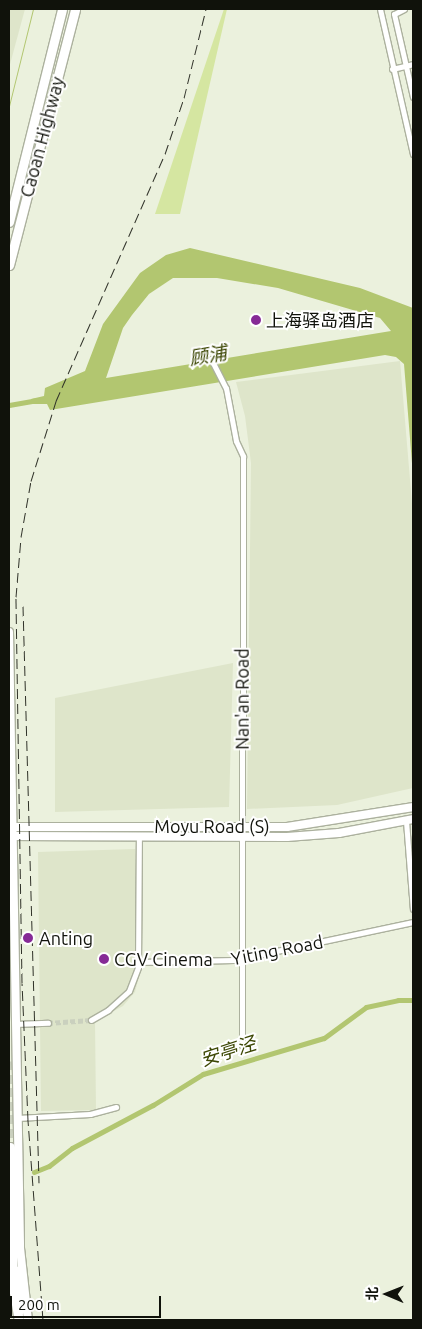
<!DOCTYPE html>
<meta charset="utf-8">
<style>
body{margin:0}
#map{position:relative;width:422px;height:1329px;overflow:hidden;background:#ebf1dd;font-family:Ubuntu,"Noto Sans SC",sans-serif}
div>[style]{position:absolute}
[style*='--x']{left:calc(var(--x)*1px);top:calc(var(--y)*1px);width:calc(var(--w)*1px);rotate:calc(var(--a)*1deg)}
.built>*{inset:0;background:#dee5ca}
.green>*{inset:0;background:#d5e6a1}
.water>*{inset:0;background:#b2c670}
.stream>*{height:1px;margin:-0.5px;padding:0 0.5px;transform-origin:0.5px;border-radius:0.5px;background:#b2c670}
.canal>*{height:5px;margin:-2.5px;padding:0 2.5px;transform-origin:2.5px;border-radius:2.5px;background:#b2c670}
.street-tunnel>*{height:5px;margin-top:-2.5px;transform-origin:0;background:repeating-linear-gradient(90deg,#cad0be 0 5px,transparent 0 7.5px)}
.highway-tunnel>*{height:9px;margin-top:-4.5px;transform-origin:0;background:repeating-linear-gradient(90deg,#cad0be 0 9px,transparent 0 13.5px)}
.roads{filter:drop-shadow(1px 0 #acb19e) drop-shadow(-1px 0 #acb19e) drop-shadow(0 1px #acb19e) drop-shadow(0 -1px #acb19e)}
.street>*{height:5px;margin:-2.5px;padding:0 2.5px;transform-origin:2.5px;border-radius:2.5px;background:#fff}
.secondary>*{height:8px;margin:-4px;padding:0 4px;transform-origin:4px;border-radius:4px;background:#fff}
.primary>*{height:8px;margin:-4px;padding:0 4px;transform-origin:4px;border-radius:4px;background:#fff}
.highway>*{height:9px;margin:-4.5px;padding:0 4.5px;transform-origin:4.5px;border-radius:4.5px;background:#fff}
.rail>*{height:1px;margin-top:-0.5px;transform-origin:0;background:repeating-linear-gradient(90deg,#2f3128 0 10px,transparent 0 15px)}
.dots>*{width:14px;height:14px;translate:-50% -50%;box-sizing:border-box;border:2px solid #fff;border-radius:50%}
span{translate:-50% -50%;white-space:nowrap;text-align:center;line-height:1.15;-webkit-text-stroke:4px #fff;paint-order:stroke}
.street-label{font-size:18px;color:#10120b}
.poi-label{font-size:18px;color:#10120b}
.left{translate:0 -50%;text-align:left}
.water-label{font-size:19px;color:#3d4805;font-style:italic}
.frame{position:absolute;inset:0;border:10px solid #10120b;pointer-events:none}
.north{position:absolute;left:362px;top:1269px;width:50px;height:50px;-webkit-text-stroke:4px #fff;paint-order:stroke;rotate:271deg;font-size:14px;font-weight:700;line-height:20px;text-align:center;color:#10120b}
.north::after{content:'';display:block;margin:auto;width:18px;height:22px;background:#10120b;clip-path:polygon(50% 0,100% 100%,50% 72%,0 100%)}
.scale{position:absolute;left:10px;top:1296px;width:151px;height:22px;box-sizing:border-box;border:2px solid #10120b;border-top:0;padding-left:6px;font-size:15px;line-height:18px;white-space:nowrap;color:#10120b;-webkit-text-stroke:4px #fff;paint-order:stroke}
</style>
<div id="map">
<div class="built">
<i style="clip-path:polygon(9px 9px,25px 9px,9px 68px)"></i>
<i style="clip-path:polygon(400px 361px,413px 515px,413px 788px,337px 805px,247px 809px,251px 463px,245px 416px,236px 382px)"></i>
<i style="clip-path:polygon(233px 663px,229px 807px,55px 812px,55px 698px)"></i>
<i style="clip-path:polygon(135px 849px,139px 977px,135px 992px,123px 1006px,95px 1021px,96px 1110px,41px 1111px,38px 852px)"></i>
</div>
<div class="green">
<i style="clip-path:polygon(224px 9px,227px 9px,180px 214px,155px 214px)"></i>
</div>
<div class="water">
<i style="clip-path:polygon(evenodd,190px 248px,360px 288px,413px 308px,413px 476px,404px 364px,396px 357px,385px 355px,50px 410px,47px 404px,32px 404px,31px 399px,44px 396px,45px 388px,85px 371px,103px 324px,140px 273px,166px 255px,190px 248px,173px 278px,217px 278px,278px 288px,380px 318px,391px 331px,106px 378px,123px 328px,132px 315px,149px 294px,173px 278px)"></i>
</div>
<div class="stream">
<i style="--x:9;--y:106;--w:100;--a:-76.1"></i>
</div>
<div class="canal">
<i style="--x:9;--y:405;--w:29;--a:-10"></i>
<i style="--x:34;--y:1172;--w:16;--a:-22"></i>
<i style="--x:49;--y:1166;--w:29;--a:-38"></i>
<i style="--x:72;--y:1148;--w:92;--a:-28"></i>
<i style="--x:153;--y:1105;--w:59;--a:-31.8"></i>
<i style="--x:203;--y:1074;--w:126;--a:-16.6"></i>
<i style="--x:324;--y:1038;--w:52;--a:-36.4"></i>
<i style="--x:366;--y:1007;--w:33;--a:-12"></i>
<i style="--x:398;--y:1000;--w:15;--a:0"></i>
</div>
<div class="street-tunnel">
<i style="--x:48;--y:1023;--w:43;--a:-4"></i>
</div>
<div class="highway-tunnel">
<i style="--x:9;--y:1061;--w:86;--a:89.3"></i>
</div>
<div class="roads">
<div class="street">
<i style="--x:380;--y:9;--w:149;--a:77.2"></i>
<i style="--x:404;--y:9;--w:11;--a:153"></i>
<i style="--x:394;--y:14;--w:85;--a:77.1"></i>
<i style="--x:392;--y:69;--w:22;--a:-13"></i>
<i style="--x:211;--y:359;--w:33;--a:63"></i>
<i style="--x:226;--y:388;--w:54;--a:79.3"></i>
<i style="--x:236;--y:441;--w:17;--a:65"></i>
<i style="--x:243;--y:456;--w:589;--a:90.1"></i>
<i style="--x:406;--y:821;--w:88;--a:85.5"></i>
<i style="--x:138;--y:962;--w:96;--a:-1.2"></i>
<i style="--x:234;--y:960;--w:183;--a:-12"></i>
<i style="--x:91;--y:1020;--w:20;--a:-30"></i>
<i style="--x:108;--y:1010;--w:28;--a:-42"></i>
<i style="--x:129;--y:991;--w:26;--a:-69"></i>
<i style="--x:138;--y:967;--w:131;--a:-89.6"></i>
<i style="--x:15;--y:1024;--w:33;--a:-2"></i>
<i style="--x:17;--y:1118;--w:73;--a:-3.1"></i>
<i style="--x:90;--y:1114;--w:27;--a:-15"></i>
</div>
<div class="secondary">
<i style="--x:9;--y:632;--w:614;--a:88.97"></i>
<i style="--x:20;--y:1270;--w:41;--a:90"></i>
</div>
<div class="primary">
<i style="--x:9;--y:827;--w:278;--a:0"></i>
<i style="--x:287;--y:827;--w:128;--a:-9"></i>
<i style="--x:9;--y:836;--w:278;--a:0.2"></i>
<i style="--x:287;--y:837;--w:52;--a:-4.4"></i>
<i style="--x:339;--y:833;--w:75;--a:-10.7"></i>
<i style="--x:19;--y:1239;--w:81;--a:83.7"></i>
</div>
<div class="highway">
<i style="--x:9;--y:222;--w:219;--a:-76"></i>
<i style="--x:9;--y:265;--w:264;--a:-75.5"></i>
<i style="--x:10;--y:1147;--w:140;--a:88.8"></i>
<i style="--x:13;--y:1287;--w:34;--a:80"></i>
</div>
</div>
<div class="rail">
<i style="--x:23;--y:606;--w:577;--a:88.41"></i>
<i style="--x:43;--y:1320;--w:201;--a:-94.3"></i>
<i style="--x:28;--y:1120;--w:137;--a:-92.5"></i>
<i style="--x:22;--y:983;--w:386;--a:-90.9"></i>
<i style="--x:16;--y:597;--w:60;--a:-85.2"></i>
<i style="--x:21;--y:537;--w:57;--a:-79.9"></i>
<i style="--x:31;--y:481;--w:84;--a:-72.6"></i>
<i style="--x:56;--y:401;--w:270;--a:-66.2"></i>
<i style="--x:165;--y:154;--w:59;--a:-71.3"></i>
<i style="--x:184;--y:98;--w:92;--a:-76.1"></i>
</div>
<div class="dots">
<i style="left:256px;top:320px;background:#862a96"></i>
<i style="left:28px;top:938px;background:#862a96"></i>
<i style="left:104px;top:959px;background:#862a96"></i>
</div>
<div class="street-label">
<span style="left:42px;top:137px;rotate:-75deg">Caoan Highway</span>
<span style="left:242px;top:699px;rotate:-90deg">Nan'an Road</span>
<span style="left:212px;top:826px">Moyu Road (S)</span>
<span style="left:277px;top:950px;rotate:-11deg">Yiting Road</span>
</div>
<div class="poi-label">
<span class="left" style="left:266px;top:320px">上海驿岛酒店</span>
<span class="left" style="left:39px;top:938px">Anting</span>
<span class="left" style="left:114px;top:959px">CGV Cinema</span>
</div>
<div class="water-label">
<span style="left:208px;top:356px;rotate:-10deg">顾浦</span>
<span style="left:228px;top:1052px;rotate:-18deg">安亭泾</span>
</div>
<div class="frame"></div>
<div class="north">北</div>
<div class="scale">200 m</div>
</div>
